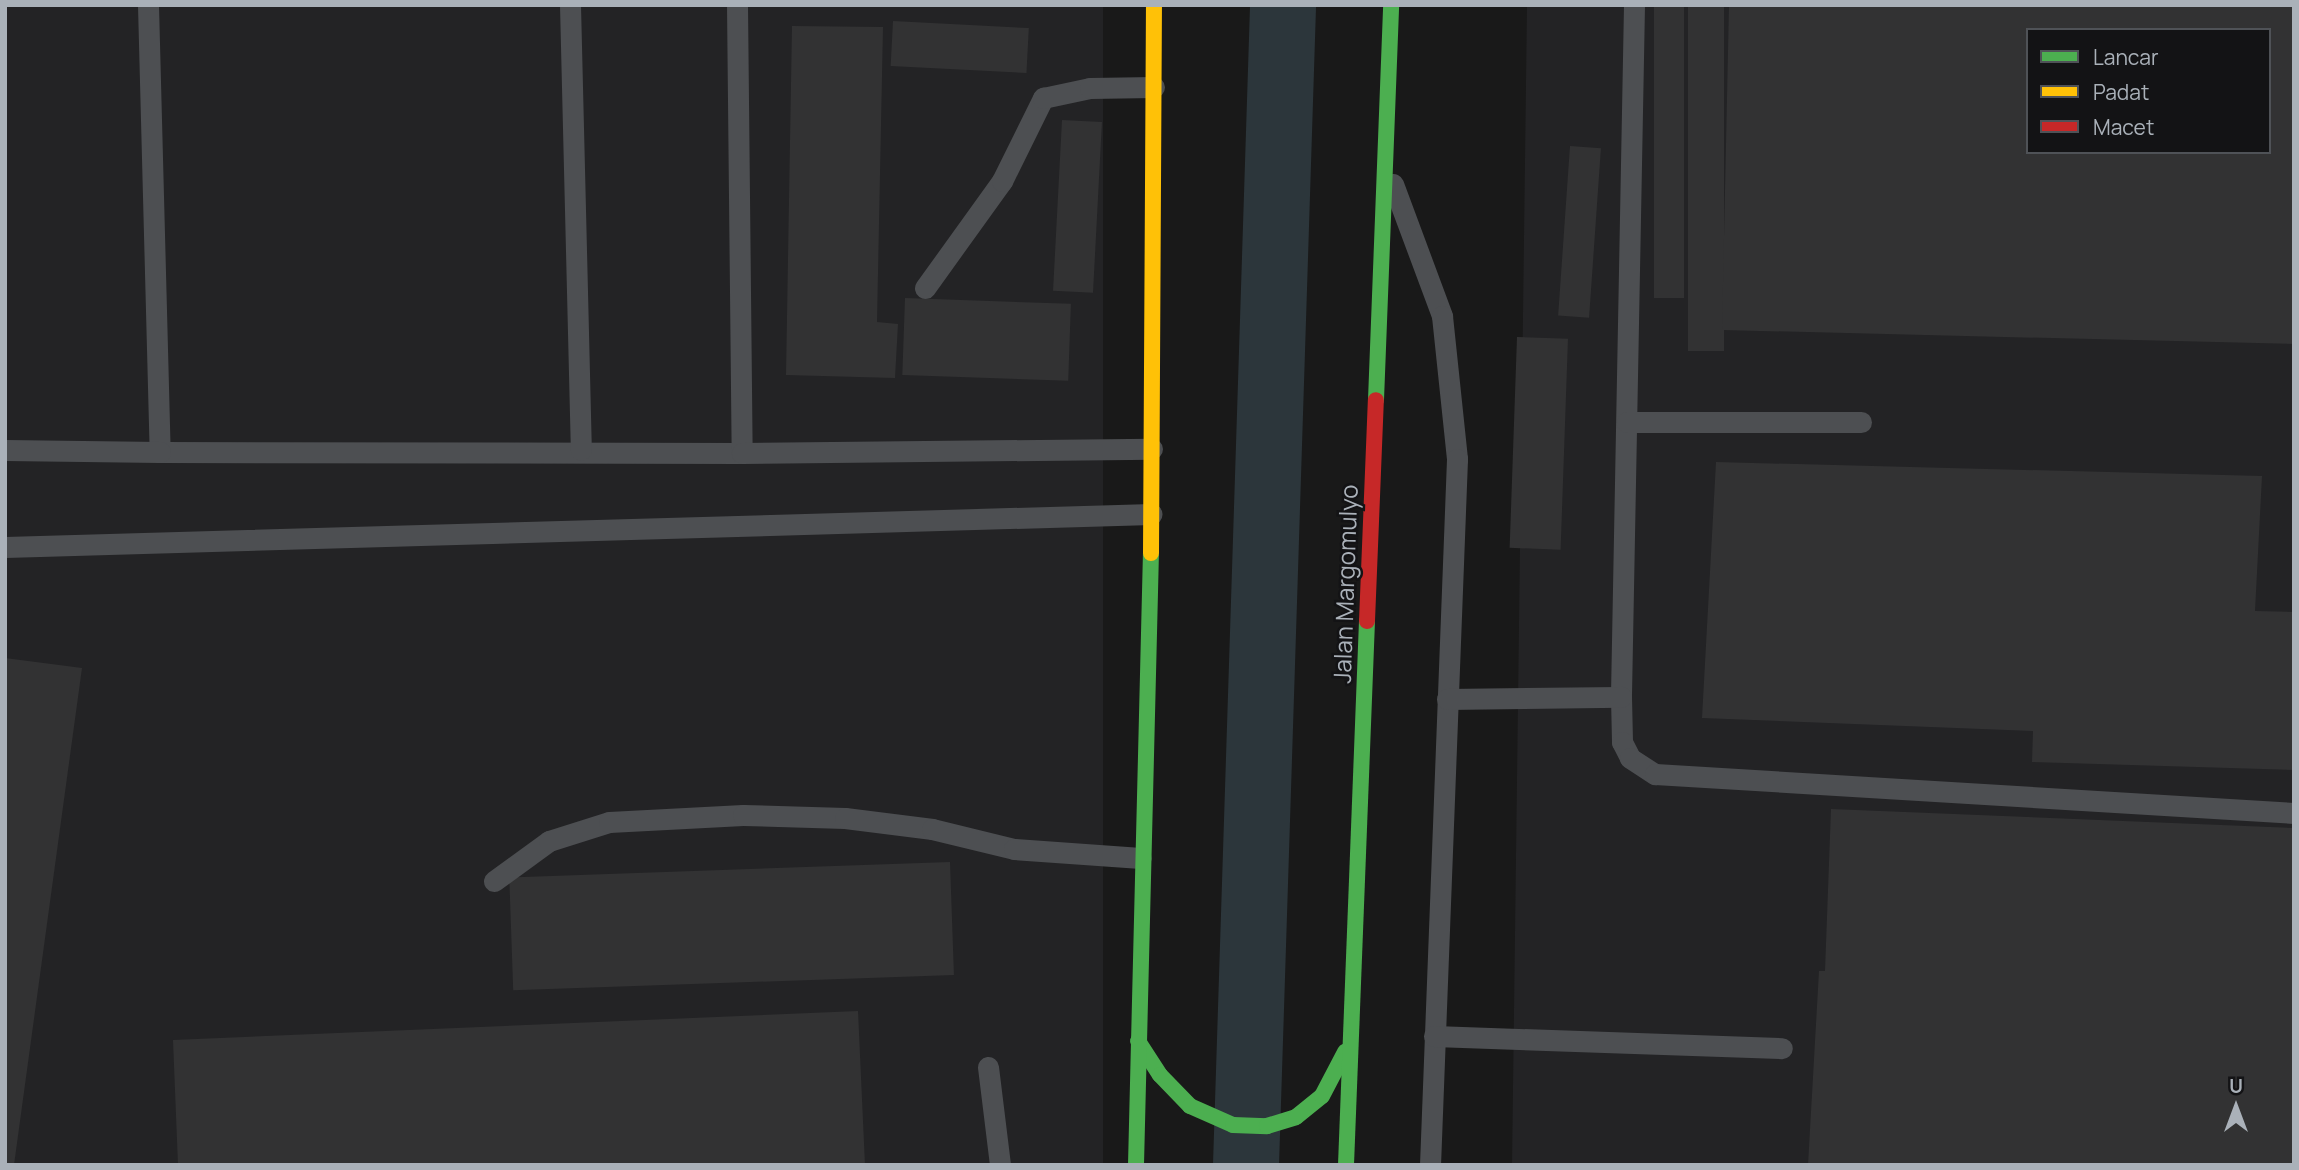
<!DOCTYPE html>
<style>
body{margin:0}
#map{position:relative;width:2299px;height:1170px;overflow:hidden;background:#191919;font-family:Manrope,sans-serif}
div>[style]{position:absolute}
[style*='--x']{left:calc(var(--x)*1px);top:calc(var(--y)*1px);width:calc(var(--w)*1px);rotate:calc(var(--a)*1deg)}
.built>*{inset:0;background:#232325;transform-origin:0 0}
.river>*{height:66px;margin:-33px;padding:0 33px;transform-origin:33px;border-radius:33px;background:#2c363b}
.building>*{inset:0;background:#323233;transform-origin:0 0}
.lane>*{height:21px;margin:-10.5px;padding:0 10.5px;transform-origin:10.5px;border-radius:10.5px;background:#4d4f52}
.fast>*{height:16px;margin:-8px;padding:0 8px;transform-origin:8px;border-radius:8px;background:#4caf50}
.slow>*{height:16px;margin:-8px;padding:0 8px;transform-origin:8px;border-radius:8px;background:#ffc107}
.jam>*{height:16px;margin:-8px;padding:0 8px;transform-origin:8px;border-radius:8px;background:#c62828}
span{translate:-50% -50%;white-space:nowrap;text-align:center;line-height:1.15;-webkit-text-stroke:5px #131315;paint-order:stroke}
.street-label{font-size:24px;color:#aab1b9}
.frame{position:absolute;inset:0;border:7px solid #aab1b9;pointer-events:none}
.legend{position:absolute;left:2026px;top:28px;width:245px;height:126px;box-sizing:border-box;background:#131315;border:2px solid #4f5257;margin:0;padding:9px 12px;list-style:none;font-size:21px;color:#aab1b9}
.legend li{display:flex;align-items:center;gap:14px;height:35px}
.legend b{width:35px;border:2px solid #4f5257}
.north{position:absolute;left:2201px;top:1072px;width:70px;height:70px;-webkit-text-stroke:5px #131315;paint-order:stroke;rotate:0deg;font-size:19px;font-weight:700;line-height:28px;text-align:center;color:#aab1b9}
.north::after{content:'';display:block;margin:auto;width:24px;height:32px;background:#aab1b9;clip-path:polygon(50% 0,100% 100%,50% 72%,0 100%)}
</style>
<div id="map">
<div class="built">
<i style="left:5px;top:5px;width:1098px;height:1160px"></i>
<i style="clip-path:polygon(evenodd,1527px 5px,2294px 5px,2294px 1165px,1512px 1165px,1527px 5px,2028px 30px,2269px 30px,2269px 152px,2028px 152px,2028px 30px)"></i>
</div>
<div class="river">
<i style="--x:1246;--y:1165;--w:1161;--a:-88.17"></i>
</div>
<div class="building">
<i style="left:1654px;top:5px;width:30px;height:293px"></i>
<i style="left:1688px;top:5px;width:36px;height:346px"></i>
<i style="clip-path:polygon(evenodd,1729px 5px,2294px 5px,2294px 344px,1722px 330px,1729px 5px,2028px 30px,2269px 30px,2269px 152px,2028px 152px,2028px 30px)"></i>
<i style="left:893px;top:21px;width:136px;height:45px;rotate:3deg"></i>
<i style="clip-path:polygon(792px 26px,883px 27px,877px 322px,898px 324px,895px 378px,786px 375px)"></i>
<i style="left:1062px;top:120px;width:40px;height:171px;rotate:3deg"></i>
<i style="left:1570px;top:146px;width:31px;height:170px;rotate:4deg"></i>
<i style="left:905px;top:298px;width:166px;height:77px;rotate:2deg"></i>
<i style="left:1517px;top:337px;width:51px;height:211px;rotate:2deg"></i>
<i style="clip-path:polygon(1716px 462px,2262px 476px,2255px 611px,2294px 612px,2294px 770px,2032px 762px,2033px 731px,1702px 718px)"></i>
<i style="clip-path:polygon(5px 658px,82px 668px,14px 1165px,5px 1165px)"></i>
<i style="clip-path:polygon(1831px 809px,2294px 828px,2294px 1165px,1808px 1165px,1819px 971px,1825px 971px)"></i>
<i style="left:950px;top:862px;width:113px;height:441px;rotate:88deg"></i>
<i style="clip-path:polygon(858px 1011px,865px 1165px,178px 1165px,173px 1040px)"></i>
</div>
<div class="lane">
<i style="--x:148;--y:5;--w:447;--a:88.5"></i>
<i style="--x:160;--y:452;--w:582;--a:0.1"></i>
<i style="--x:570;--y:5;--w:445;--a:88.6"></i>
<i style="--x:737;--y:5;--w:448;--a:89.4"></i>
<i style="--x:742;--y:453;--w:410;--a:-0.6"></i>
<i style="--x:1634;--y:5;--w:692;--a:91.08"></i>
<i style="--x:1621;--y:697;--w:45;--a:88.7"></i>
<i style="--x:1622;--y:742;--w:18;--a:63"></i>
<i style="--x:1630;--y:758;--w:30;--a:33"></i>
<i style="--x:1655;--y:774;--w:640;--a:3.49"></i>
<i style="--x:1393;--y:184;--w:141;--a:69.6"></i>
<i style="--x:1442;--y:316;--w:144;--a:84"></i>
<i style="--x:1457;--y:459;--w:707;--a:92.19"></i>
<i style="--x:925;--y:288;--w:132;--a:-54.3"></i>
<i style="--x:1002;--y:181;--w:93;--a:-63.7"></i>
<i style="--x:1043;--y:98;--w:48;--a:-12"></i>
<i style="--x:1090;--y:88;--w:64;--a:-0.9"></i>
<i style="--x:1627;--y:422;--w:234;--a:0"></i>
<i style="--x:5;--y:450;--w:155;--a:0.7"></i>
<i style="--x:5;--y:547;--w:1147;--a:-1.65"></i>
<i style="--x:1447;--y:699;--w:174;--a:-0.7"></i>
<i style="--x:494;--y:881;--w:68;--a:-36"></i>
<i style="--x:549;--y:841;--w:63;--a:-17.6"></i>
<i style="--x:609;--y:822;--w:134;--a:-3"></i>
<i style="--x:743;--y:815;--w:102;--a:1.7"></i>
<i style="--x:845;--y:818;--w:88;--a:7.2"></i>
<i style="--x:932;--y:829;--w:84;--a:13.7"></i>
<i style="--x:1014;--y:849;--w:127;--a:4.1"></i>
<i style="--x:1434;--y:1036;--w:348;--a:2"></i>
<i style="--x:988;--y:1067;--w:99;--a:83"></i>
</div>
<div class="fast">
<i style="--x:1376;--y:400;--w:395;--a:-87.8"></i>
<i style="--x:1138;--y:1041;--w:40;--a:57.1"></i>
<i style="--x:1160;--y:1075;--w:43;--a:45.9"></i>
<i style="--x:1190;--y:1106;--w:47;--a:23.8"></i>
<i style="--x:1233;--y:1125;--w:34;--a:2"></i>
<i style="--x:1267;--y:1126;--w:30;--a:-17"></i>
<i style="--x:1296;--y:1117;--w:33;--a:-39"></i>
<i style="--x:1322;--y:1096;--w:50;--a:-62.4"></i>
<i style="--x:1136;--y:1165;--w:612;--a:-88.6"></i>
<i style="--x:1346;--y:1165;--w:544;--a:-87.79"></i>
</div>
<div class="slow">
<i style="--x:1151;--y:553;--w:548;--a:-89.69"></i>
</div>
<div class="jam">
<i style="--x:1367;--y:621;--w:221;--a:-87.7"></i>
</div>
<div class="street-label">
<span style="left:1345px;top:584px;rotate:-88deg">Jalan Margomulyo</span>
</div>
<div class="frame"></div>
<ul class="legend">
<li><b style="height:9px;background:#4caf50"></b>Lancar</li>
<li><b style="height:9px;background:#ffc107"></b>Padat</li>
<li><b style="height:9px;background:#c62828"></b>Macet</li>
</ul>
<div class="north">U</div>
</div>
